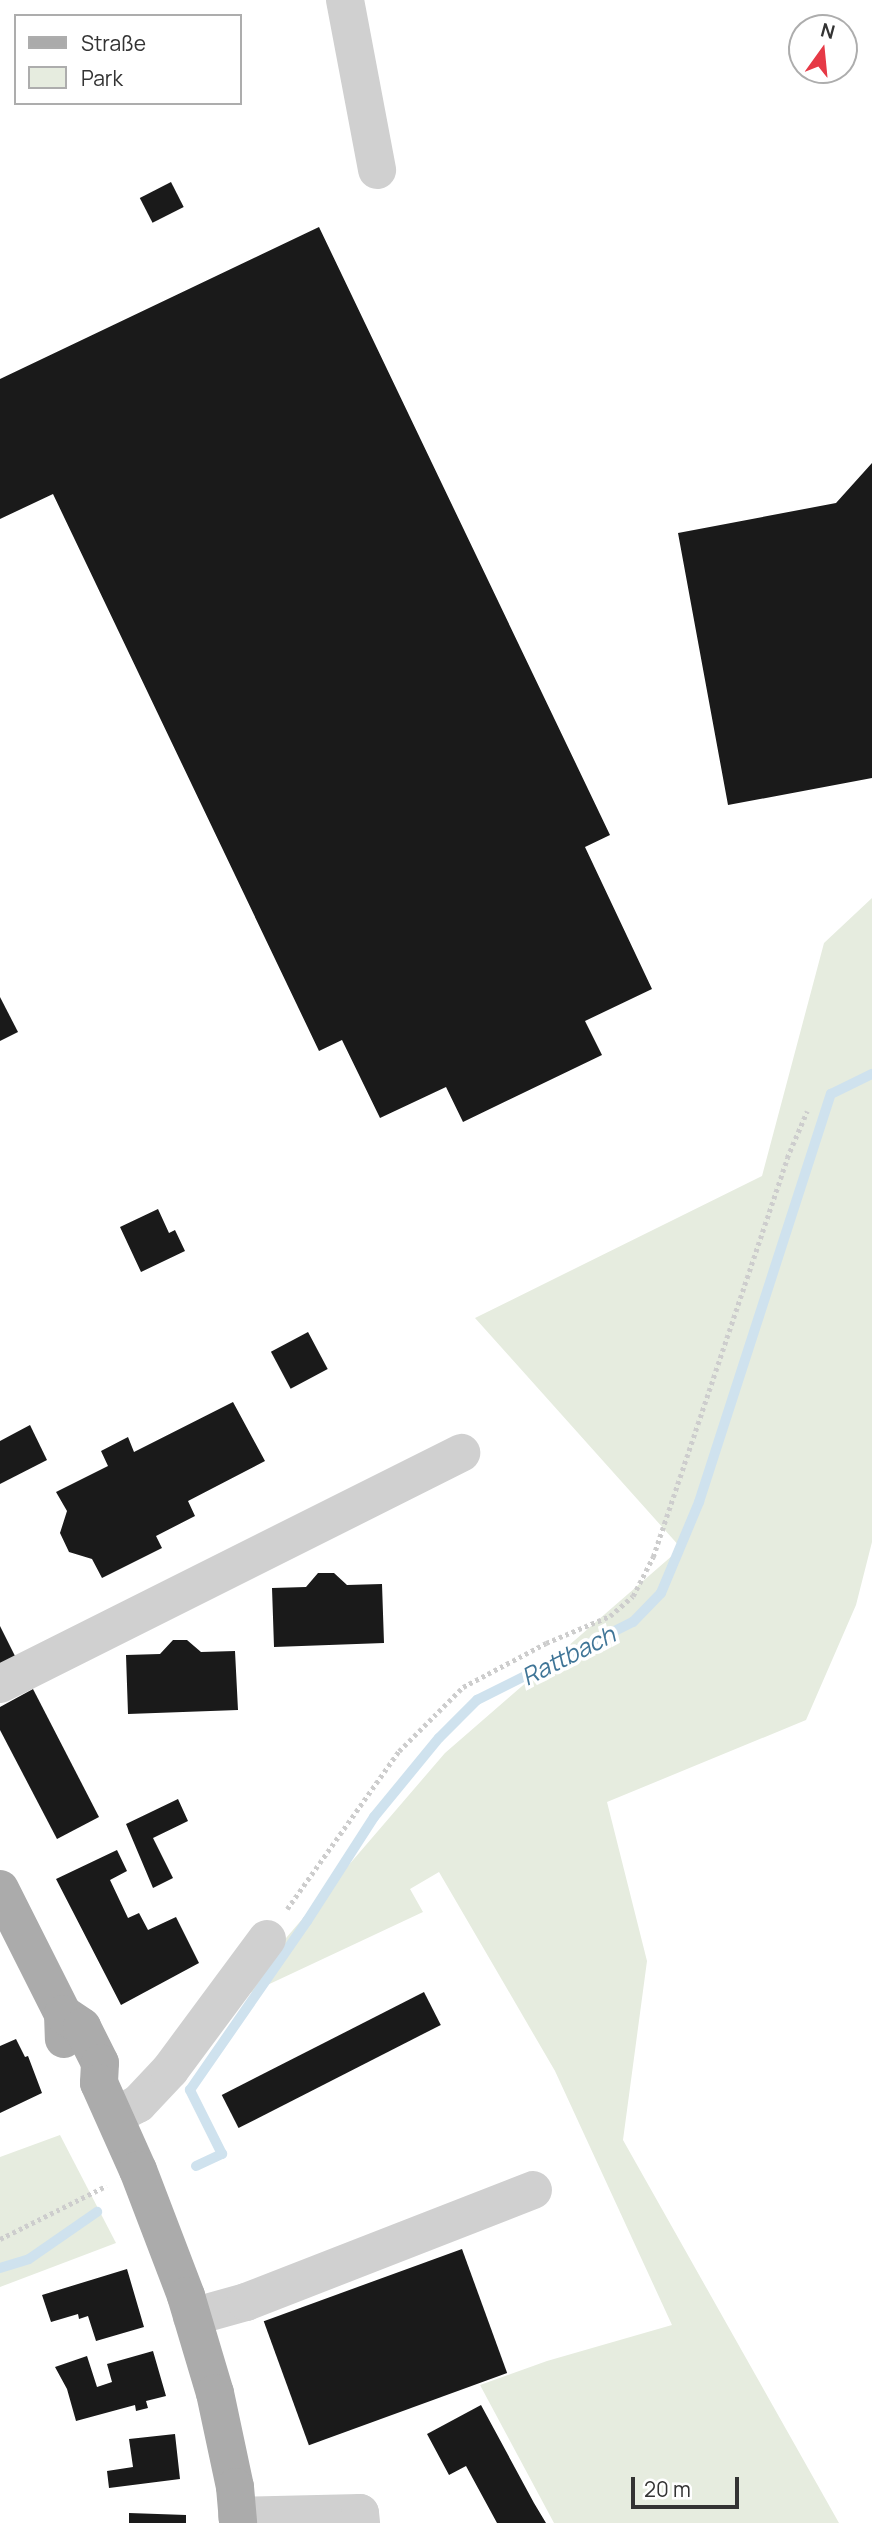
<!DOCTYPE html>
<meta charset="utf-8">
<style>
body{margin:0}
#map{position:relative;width:872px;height:2523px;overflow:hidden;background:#fff;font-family:Manrope,sans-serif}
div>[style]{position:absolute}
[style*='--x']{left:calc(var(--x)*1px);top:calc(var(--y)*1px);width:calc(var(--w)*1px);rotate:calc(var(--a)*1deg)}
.green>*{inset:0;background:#e6ecdf}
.stream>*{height:10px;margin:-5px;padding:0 5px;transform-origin:5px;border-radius:5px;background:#cfe2ee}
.building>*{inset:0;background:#1a1a1a;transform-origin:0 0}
.path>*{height:4.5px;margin-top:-2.25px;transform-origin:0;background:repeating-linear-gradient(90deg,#cdcdcd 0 3.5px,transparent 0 7px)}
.minor>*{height:38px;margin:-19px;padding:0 19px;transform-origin:19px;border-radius:19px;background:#d0d0d0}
.major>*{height:38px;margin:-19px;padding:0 19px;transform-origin:19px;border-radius:19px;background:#ababab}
span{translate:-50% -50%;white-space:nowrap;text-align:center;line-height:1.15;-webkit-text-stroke:7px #fff;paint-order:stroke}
.water-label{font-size:24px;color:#3f7597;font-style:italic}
.legend{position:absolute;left:14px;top:14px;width:228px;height:91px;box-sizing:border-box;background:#fff;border:2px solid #adadad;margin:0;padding:9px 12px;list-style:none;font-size:21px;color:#333}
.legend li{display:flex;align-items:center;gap:14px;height:35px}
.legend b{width:35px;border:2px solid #adadad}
.north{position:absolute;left:788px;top:14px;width:70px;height:70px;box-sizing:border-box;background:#fff;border:2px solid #adadad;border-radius:50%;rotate:15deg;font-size:19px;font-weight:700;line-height:28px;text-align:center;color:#333}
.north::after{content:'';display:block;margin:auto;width:24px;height:32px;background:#e63946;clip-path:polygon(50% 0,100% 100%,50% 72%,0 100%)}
.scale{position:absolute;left:631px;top:2477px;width:108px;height:32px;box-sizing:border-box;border:4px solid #333;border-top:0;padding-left:9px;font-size:21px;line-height:24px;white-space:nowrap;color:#333;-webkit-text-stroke:5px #fff;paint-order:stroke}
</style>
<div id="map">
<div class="green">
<i style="clip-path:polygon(872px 898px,872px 1542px,856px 1605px,806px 1720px,607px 1802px,647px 1961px,623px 2140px,839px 2523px,554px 2523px,480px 2385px,547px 2361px,672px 2325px,555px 2071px,439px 1872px,410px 1889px,423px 1912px,231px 2002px,445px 1753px,681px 1548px,475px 1318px,762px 1176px,824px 943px)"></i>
<i style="clip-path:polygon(60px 2135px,116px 2243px,0 2287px,0 2157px)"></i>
</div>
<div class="stream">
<i style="--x:196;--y:2166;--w:29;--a:-25"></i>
<i style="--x:222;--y:2154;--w:72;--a:-116.6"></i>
<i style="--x:190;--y:2090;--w:206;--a:-55.3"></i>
<i style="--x:307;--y:1921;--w:124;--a:-57.2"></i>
<i style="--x:374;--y:1817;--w:102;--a:-50.6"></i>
<i style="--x:439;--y:1738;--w:54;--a:-45"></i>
<i style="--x:477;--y:1700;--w:174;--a:-26.6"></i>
<i style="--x:633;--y:1622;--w:40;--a:-46"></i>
<i style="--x:661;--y:1593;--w:99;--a:-67.3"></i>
<i style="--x:699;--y:1502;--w:429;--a:-72.1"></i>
<i style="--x:831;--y:1094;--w:46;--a:-26"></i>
<i style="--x:0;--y:2268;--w:30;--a:-17"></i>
<i style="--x:29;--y:2259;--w:83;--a:-34.7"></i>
</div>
<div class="building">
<i style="left:171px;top:182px;width:28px;height:35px;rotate:63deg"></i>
<i style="clip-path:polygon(319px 227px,610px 835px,585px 847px,652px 989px,585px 1021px,602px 1055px,463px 1122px,446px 1087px,380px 1118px,342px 1040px,319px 1051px,53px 494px,0 519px,0 379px)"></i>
<i style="clip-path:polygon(872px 463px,872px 778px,728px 805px,678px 533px,836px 503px)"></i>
<i style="clip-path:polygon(0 997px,18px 1032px,0 1041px)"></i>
<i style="clip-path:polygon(158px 1209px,169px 1233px,175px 1230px,185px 1251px,141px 1272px,120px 1227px)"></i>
<i style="left:308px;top:1332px;width:42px;height:42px;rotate:62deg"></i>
<i style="clip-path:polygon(233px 1402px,265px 1461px,188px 1501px,195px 1516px,156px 1536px,162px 1548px,102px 1578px,92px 1559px,69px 1552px,60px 1533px,67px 1511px,56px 1492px,108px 1466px,101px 1451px,128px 1437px,134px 1452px)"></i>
<i style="clip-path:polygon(30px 1425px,47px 1460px,0 1484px,0 1441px)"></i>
<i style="clip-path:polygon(318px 1573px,334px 1573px,347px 1585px,382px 1584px,384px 1643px,274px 1647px,272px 1588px,306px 1587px)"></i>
<i style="clip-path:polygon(0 1626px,18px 1662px,0 1671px)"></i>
<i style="clip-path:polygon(173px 1640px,187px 1640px,201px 1652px,235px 1651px,238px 1710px,128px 1714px,126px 1655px,160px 1654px)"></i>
<i style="clip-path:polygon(33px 1689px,99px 1817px,57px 1839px,0 1730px,0 1707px)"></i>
<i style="clip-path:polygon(178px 1799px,188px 1821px,153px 1838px,173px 1878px,153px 1888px,126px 1824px)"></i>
<i style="clip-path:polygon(117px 1850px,127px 1871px,110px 1880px,128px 1918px,139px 1913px,148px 1930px,176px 1917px,199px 1963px,121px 2005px,56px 1879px)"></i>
<i style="left:424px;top:1992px;width:37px;height:227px;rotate:63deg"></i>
<i style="clip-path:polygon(16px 2039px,25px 2057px,28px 2056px,42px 2093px,0 2113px,0 2046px)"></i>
<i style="left:462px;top:2249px;width:132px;height:211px;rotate:70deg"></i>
<i style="clip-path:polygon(127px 2269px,144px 2327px,96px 2341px,88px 2316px,79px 2319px,78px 2314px,51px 2322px,42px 2295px)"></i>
<i style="clip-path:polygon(153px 2351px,166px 2396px,146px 2401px,148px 2408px,136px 2411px,135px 2405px,76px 2421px,67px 2389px,55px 2367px,87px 2356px,97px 2387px,112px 2382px,107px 2364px)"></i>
<i style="clip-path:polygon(481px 2405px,534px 2503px,546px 2523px,497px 2523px,466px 2466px,449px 2475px,427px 2434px)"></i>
<i style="clip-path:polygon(175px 2434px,180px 2479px,109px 2488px,107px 2471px,133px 2467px,129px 2439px)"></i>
<i style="clip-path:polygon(129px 2513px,186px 2515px,186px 2523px,129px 2523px)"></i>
</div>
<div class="path">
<i style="--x:287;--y:1909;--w:194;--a:-54.7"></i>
<i style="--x:399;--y:1751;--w:91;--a:-45"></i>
<i style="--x:463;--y:1687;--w:94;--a:-27.9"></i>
<i style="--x:546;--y:1643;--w:69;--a:-22.9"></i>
<i style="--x:610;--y:1616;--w:30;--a:-41"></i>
<i style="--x:633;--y:1596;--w:44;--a:-62.9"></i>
<i style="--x:653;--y:1557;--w:421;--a:-71.4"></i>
<i style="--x:787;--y:1158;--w:51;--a:-66.9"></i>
<i style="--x:0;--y:2239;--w:119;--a:-26.6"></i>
</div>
<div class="minor">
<i style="--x:345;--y:0;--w:173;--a:79.3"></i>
<i style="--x:0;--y:1684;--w:516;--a:-26.61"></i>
<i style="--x:115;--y:2116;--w:26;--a:-28"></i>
<i style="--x:138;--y:2104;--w:47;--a:-46.7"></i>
<i style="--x:170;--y:2070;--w:163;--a:-53.5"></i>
<i style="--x:192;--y:2317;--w:56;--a:-15.5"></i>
<i style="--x:246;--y:2302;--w:308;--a:-21.3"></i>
<i style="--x:237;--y:2516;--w:123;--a:-1.4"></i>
<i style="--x:360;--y:2513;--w:10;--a:84"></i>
</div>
<div class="major">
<i style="--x:0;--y:1889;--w:140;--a:63.3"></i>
<i style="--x:63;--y:2014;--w:25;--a:88"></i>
<i style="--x:63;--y:2014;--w:23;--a:34"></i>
<i style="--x:82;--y:2027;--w:40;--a:63.4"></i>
<i style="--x:100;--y:2063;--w:20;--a:93"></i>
<i style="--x:99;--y:2083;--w:95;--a:65.9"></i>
<i style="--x:138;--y:2170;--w:135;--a:69.1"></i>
<i style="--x:186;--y:2296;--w:101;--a:73.4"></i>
<i style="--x:215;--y:2393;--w:96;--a:78"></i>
<i style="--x:235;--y:2487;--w:36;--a:85"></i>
</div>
<div class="water-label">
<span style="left:568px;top:1655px;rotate:-27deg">Rattbach</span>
</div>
<ul class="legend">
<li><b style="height:9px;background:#ababab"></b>Straße</li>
<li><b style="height:19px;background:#e6ecdf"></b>Park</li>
</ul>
<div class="north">N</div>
<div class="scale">20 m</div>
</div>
